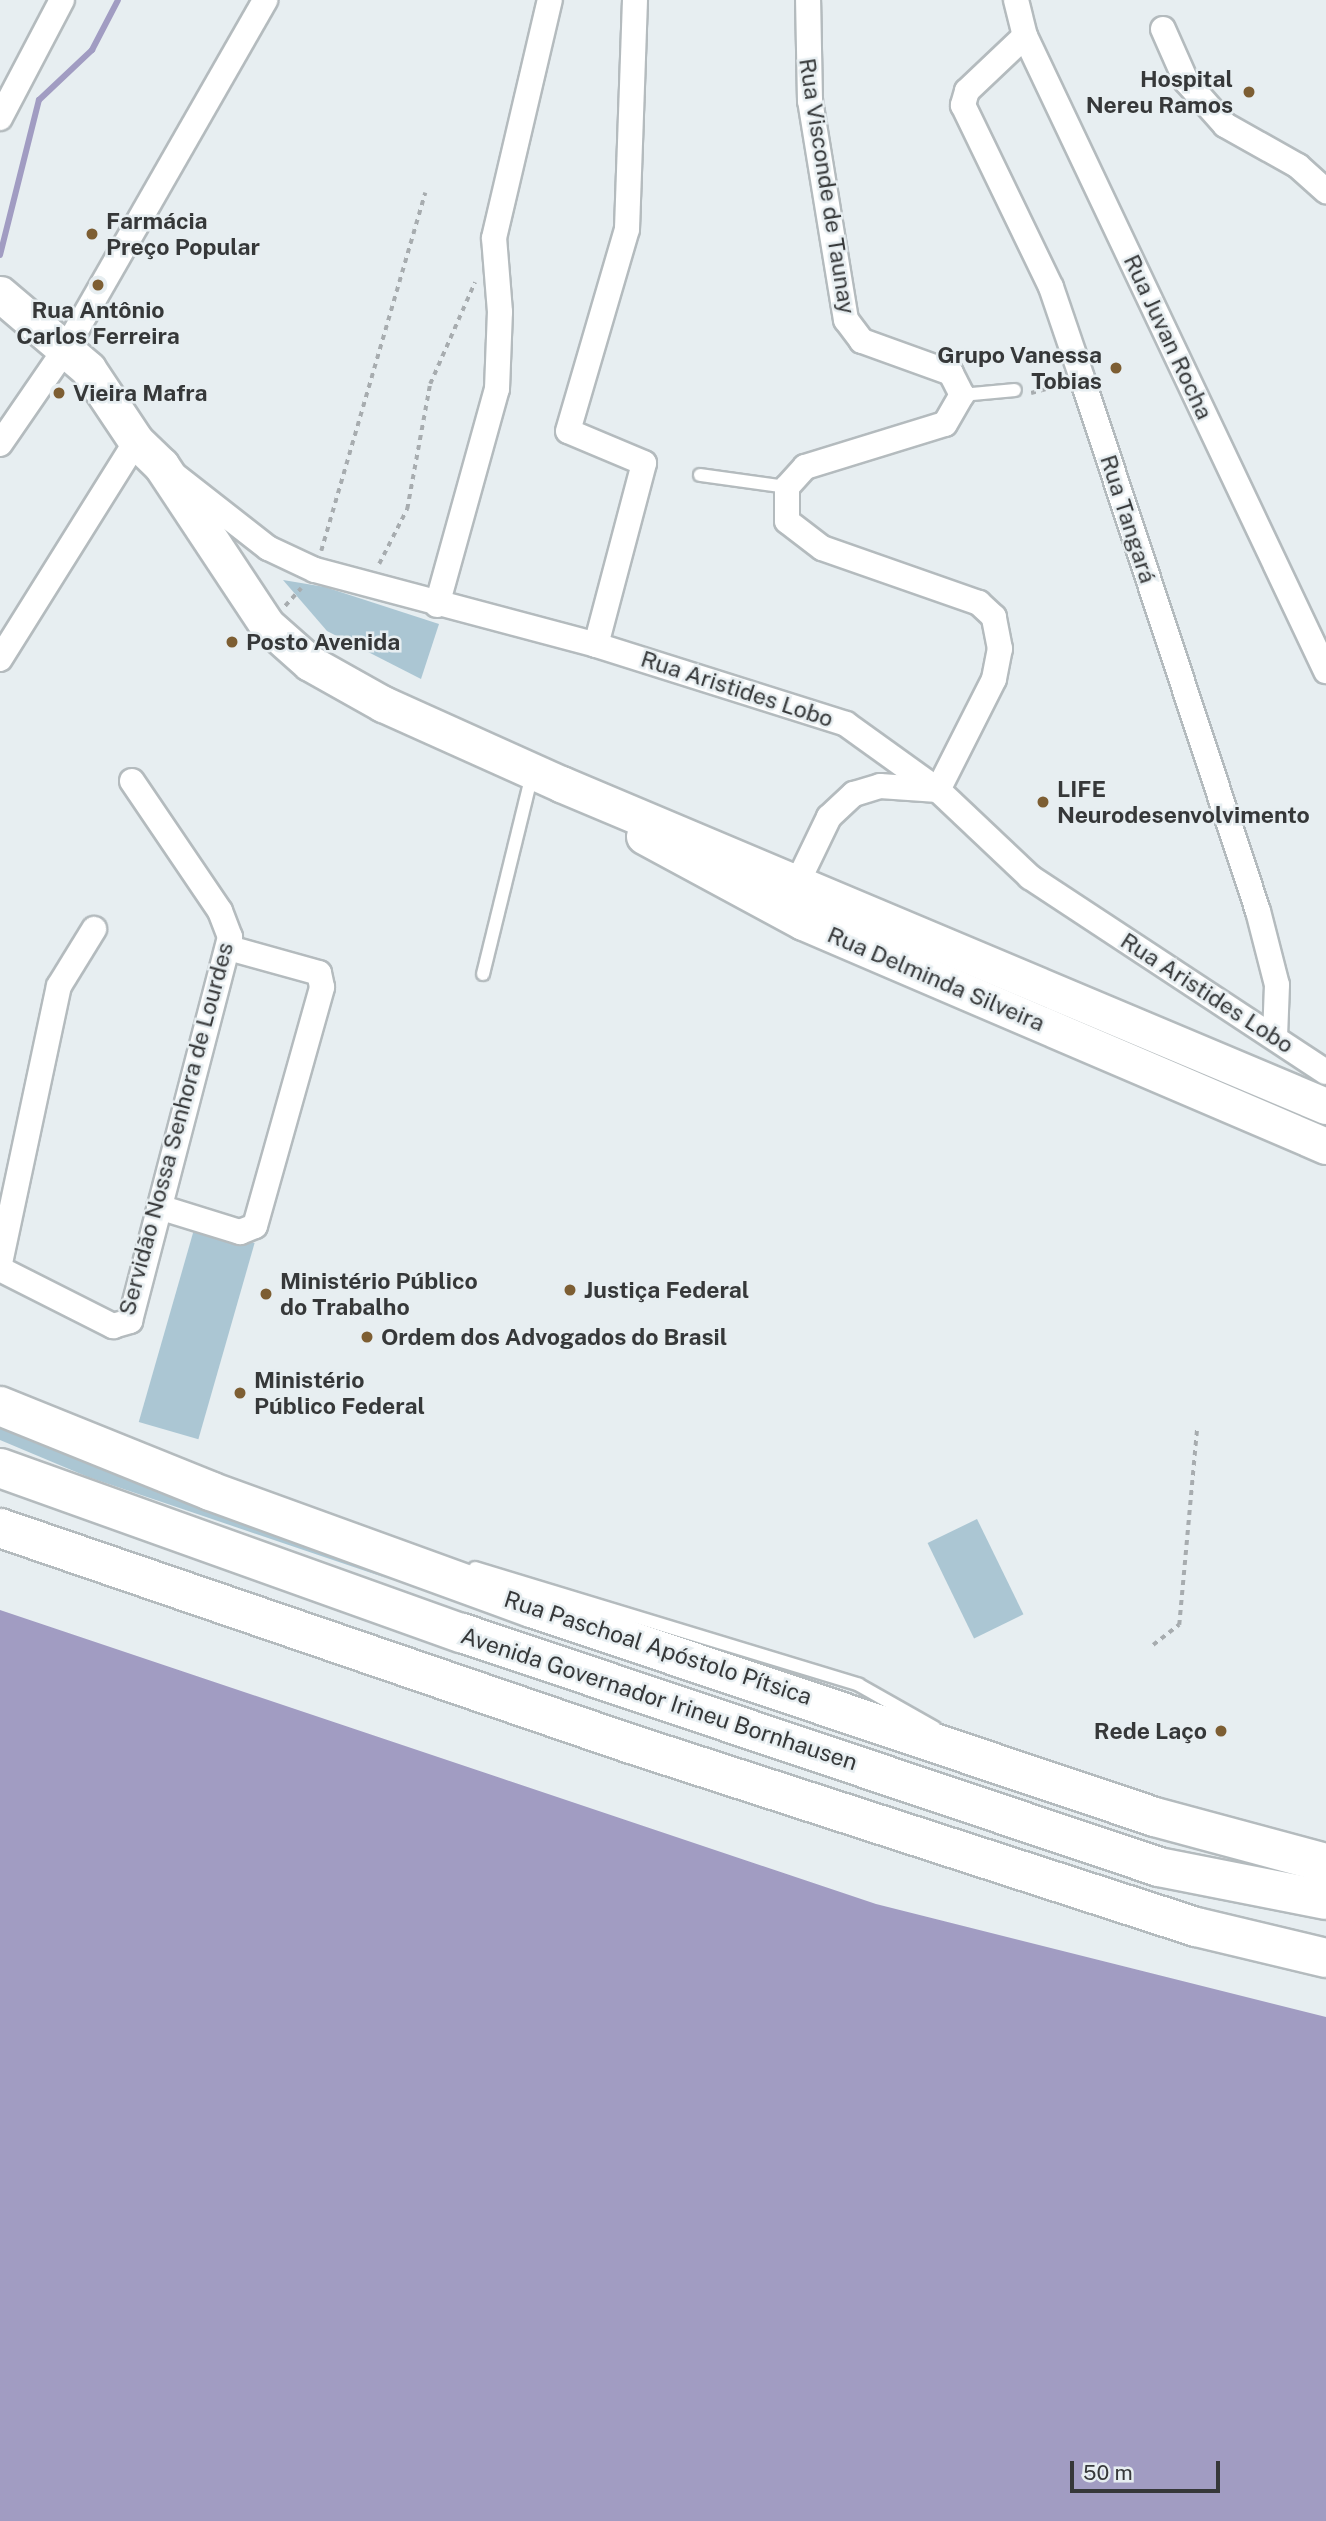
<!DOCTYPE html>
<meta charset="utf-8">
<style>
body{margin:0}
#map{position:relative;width:1326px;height:2521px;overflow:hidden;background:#e7eef1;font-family:"Public Sans",sans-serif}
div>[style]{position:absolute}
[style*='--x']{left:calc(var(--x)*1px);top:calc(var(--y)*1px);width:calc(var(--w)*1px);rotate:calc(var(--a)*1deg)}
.green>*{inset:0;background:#abc6d3;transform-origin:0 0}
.water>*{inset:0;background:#a19cc2}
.stream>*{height:6px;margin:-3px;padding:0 3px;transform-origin:3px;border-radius:3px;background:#a19cc2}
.path>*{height:3.5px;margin-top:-1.75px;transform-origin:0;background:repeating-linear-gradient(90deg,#a7acaf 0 5px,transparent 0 10px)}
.roads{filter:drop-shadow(2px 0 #b4bbbe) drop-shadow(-2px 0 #b4bbbe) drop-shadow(0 2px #b4bbbe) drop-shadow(0 -2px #b4bbbe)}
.service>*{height:12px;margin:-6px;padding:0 6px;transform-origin:6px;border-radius:6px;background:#fff}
.minor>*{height:24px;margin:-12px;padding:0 12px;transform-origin:12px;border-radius:12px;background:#fff}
.secondary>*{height:35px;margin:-17.5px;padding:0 17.5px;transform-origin:17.5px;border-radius:17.5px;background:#fff}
.primary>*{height:38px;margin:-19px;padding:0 19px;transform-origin:19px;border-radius:19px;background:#fff}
.trunk>*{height:38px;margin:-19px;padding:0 19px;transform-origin:19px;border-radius:19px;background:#fff}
.dots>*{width:19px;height:19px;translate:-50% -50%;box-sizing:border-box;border:4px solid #e7eef1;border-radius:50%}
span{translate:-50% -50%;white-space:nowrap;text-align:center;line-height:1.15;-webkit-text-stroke:5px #e7eef1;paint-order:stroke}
.poi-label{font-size:23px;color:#363839;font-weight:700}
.right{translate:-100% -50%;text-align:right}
.left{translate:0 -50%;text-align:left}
.street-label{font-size:23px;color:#363839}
.scale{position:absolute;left:1070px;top:2461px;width:150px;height:32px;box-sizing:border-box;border:4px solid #363839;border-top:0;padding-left:9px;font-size:21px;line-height:24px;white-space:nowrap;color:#363839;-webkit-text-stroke:5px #e7eef1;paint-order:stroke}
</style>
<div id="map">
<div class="green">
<i style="clip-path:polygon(283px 580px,325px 587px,439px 624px,421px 679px,327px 631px)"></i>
<i style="left:195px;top:1226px;width:62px;height:204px;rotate:16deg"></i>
<i style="clip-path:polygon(0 1422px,188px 1502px,392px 1580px,88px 1477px,0 1440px)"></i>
<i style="left:977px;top:1519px;width:106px;height:55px;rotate:64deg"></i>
</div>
<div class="water">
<i style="clip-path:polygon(0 1610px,876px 1904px,1326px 2017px,1326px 2521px,0 2521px)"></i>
</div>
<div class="stream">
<i style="--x:0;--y:255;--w:160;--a:-75.9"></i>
<i style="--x:39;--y:100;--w:73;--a:-43.3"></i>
<i style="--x:92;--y:50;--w:56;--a:-62.5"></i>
</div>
<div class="path">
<i style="--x:1031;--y:393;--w:30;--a:-15"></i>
<i style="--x:321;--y:551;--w:373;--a:-73.8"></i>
<i style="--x:379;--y:564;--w:62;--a:-63"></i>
<i style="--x:407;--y:509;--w:127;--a:-79.6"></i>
<i style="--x:430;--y:384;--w:111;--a:-66.2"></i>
<i style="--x:285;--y:606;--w:24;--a:-48"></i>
<i style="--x:1153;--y:1645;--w:33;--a:-38"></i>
<i style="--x:1179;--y:1625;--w:199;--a:-84.8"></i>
</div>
<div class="roads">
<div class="service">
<i style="--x:962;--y:395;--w:53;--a:-5.4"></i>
<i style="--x:700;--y:475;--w:88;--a:7.9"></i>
<i style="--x:483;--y:974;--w:205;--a:-76.2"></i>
<i style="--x:475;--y:1568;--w:401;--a:16.9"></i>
<i style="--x:859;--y:1685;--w:87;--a:29.5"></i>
</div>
<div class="minor">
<i style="--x:1016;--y:0;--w:37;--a:76"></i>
<i style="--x:1025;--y:36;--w:703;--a:64.64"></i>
<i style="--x:1163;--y:29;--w:57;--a:66.1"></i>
<i style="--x:1186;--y:81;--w:59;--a:48.4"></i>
<i style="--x:1225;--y:125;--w:84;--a:29.3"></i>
<i style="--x:1298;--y:166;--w:38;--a:42"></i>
<i style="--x:1025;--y:36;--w:80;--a:136.5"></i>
<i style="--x:967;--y:91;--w:15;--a:106"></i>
<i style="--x:963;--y:105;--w:202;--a:64.2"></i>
<i style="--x:1051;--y:287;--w:96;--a:71.2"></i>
<i style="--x:1082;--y:378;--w:561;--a:71.73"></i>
<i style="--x:1258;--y:911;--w:76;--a:75.6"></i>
<i style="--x:1277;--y:985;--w:51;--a:92.2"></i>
<i style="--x:0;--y:118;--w:133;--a:-62.3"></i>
<i style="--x:0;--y:444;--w:116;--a:-55.5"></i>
<i style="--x:66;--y:348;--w:401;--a:-60.2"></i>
<i style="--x:172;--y:473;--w:122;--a:38"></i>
<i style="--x:268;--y:548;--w:52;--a:25.1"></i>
<i style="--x:315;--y:570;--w:291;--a:14.9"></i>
<i style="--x:596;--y:645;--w:262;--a:17.5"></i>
<i style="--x:846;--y:724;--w:113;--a:35.7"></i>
<i style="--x:938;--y:790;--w:127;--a:43.4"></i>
<i style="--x:1030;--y:877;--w:354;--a:33.4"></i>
<i style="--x:437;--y:605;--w:224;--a:-74.5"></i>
<i style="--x:497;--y:389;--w:77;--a:-87.8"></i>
<i style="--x:500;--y:312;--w:74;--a:-94.6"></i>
<i style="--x:494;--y:238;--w:244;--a:-76.8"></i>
<i style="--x:596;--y:645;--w:188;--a:-75.2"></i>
<i style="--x:644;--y:463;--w:82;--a:-157.2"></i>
<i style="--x:568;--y:431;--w:210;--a:-73.7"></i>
<i style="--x:627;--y:229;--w:229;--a:-88"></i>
<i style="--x:0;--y:659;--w:257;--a:-58"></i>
<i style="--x:791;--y:896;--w:88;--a:-64.3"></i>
<i style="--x:829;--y:817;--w:34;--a:-43"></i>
<i style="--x:854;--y:794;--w:27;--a:-17"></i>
<i style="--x:880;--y:786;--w:58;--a:3.9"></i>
<i style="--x:938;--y:790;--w:124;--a:-63.2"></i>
<i style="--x:994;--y:679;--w:31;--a:-79"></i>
<i style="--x:1000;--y:649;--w:33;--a:-101"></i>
<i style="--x:994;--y:617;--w:21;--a:-137"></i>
<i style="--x:979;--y:603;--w:166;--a:-160.7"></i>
<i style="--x:822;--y:548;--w:44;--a:-142.4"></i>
<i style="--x:787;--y:521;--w:34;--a:-90"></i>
<i style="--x:787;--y:487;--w:27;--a:-48"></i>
<i style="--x:805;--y:467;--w:146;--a:-17.1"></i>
<i style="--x:945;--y:424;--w:34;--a:-60"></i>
<i style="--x:962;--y:395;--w:25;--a:-117"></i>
<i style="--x:951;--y:373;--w:95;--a:-160.2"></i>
<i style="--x:862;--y:341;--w:26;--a:-127"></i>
<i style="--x:846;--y:320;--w:222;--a:-99.3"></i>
<i style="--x:810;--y:101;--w:101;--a:-91.1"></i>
<i style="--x:159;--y:1207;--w:85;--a:17.2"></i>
<i style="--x:240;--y:1232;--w:16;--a:-22"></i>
<i style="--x:255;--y:1226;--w:248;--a:-74.3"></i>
<i style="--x:322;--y:987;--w:14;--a:-102"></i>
<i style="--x:319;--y:973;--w:93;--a:-164.5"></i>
<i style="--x:0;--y:1263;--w:283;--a:-78"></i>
<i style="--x:59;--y:986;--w:67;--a:-58.4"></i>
<i style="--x:0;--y:1269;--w:127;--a:26.8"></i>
<i style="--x:113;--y:1326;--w:18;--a:-16"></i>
<i style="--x:130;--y:1321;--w:397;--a:-75.4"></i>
<i style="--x:230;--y:937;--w:28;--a:-111"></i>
<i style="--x:220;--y:911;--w:157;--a:-124.1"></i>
</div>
<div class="secondary">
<i style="--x:0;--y:294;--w:116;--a:40.4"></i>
<i style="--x:88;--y:369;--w:87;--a:56.3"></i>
<i style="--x:136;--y:441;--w:35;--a:44"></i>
<i style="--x:161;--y:465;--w:192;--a:56.5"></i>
<i style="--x:267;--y:625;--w:57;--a:41.5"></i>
<i style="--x:310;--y:663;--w:84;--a:29.3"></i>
<i style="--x:383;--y:704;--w:195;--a:24.2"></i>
<i style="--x:561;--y:784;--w:830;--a:22.83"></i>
<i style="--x:644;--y:836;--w:181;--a:28.4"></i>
<i style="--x:803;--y:922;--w:569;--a:23.19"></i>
</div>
<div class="primary">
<i style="--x:0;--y:1406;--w:227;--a:22"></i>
<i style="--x:210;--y:1491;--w:343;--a:20"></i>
<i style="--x:532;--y:1608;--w:657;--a:18.55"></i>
<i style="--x:1155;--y:1817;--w:177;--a:15.1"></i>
</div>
<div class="trunk">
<i style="--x:0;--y:1468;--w:491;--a:19.7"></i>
<i style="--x:462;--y:1633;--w:735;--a:18.56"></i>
<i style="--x:1159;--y:1867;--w:170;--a:11.2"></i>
<i style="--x:0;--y:1528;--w:667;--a:18.9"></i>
<i style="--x:631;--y:1744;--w:594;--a:17.95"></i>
<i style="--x:1196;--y:1927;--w:134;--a:13.4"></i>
</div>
</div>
<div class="dots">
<i style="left:1249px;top:92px;background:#7d5e33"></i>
<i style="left:92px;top:234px;background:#7d5e33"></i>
<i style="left:98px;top:285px;background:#7d5e33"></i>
<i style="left:1116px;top:368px;background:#7d5e33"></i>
<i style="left:59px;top:393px;background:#7d5e33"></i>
<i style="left:232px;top:642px;background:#7d5e33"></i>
<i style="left:1043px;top:802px;background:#7d5e33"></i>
<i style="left:570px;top:1290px;background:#7d5e33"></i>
<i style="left:266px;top:1294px;background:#7d5e33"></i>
<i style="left:367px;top:1337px;background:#7d5e33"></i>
<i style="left:240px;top:1393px;background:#7d5e33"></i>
<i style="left:1221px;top:1731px;background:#7d5e33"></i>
</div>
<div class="poi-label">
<span class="right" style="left:1233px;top:92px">Hospital<br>Nereu Ramos</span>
<span class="left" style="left:106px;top:234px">Farmácia<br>Preço Popular</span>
<span style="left:98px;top:323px">Rua Antônio<br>Carlos Ferreira</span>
<span class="right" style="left:1102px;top:368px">Grupo Vanessa<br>Tobias</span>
<span class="left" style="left:73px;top:393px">Vieira Mafra</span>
<span class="left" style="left:246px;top:642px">Posto Avenida</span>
<span class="left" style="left:1057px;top:802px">LIFE<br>Neurodesenvolvimento</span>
<span class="left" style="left:280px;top:1294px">Ministério Público<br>do Trabalho</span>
<span class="left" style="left:584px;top:1290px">Justiça Federal</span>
<span class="left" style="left:381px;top:1337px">Ordem dos Advogados do Brasil</span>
<span class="left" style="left:254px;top:1393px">Ministério<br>Público Federal</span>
<span class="right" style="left:1207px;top:1731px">Rede Laço</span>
</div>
<div class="street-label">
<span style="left:827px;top:186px;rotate:81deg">Rua Visconde de Taunay</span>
<span style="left:1168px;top:337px;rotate:65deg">Rua Juvan Rocha</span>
<span style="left:1128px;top:519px;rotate:72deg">Rua Tangará</span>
<span style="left:737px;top:689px;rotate:18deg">Rua Aristides Lobo</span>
<span style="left:936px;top:979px;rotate:23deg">Rua Delminda Silveira</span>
<span style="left:1207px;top:993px;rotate:33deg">Rua Aristides Lobo</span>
<span style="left:176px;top:1129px;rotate:-75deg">Servidão Nossa Senhora de Lourdes</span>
<span style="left:658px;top:1648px;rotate:18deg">Rua Paschoal Apóstolo Pítsica</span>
<span style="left:659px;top:1699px;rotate:18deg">Avenida Governador Irineu Bornhausen</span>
</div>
<div class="scale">50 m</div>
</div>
